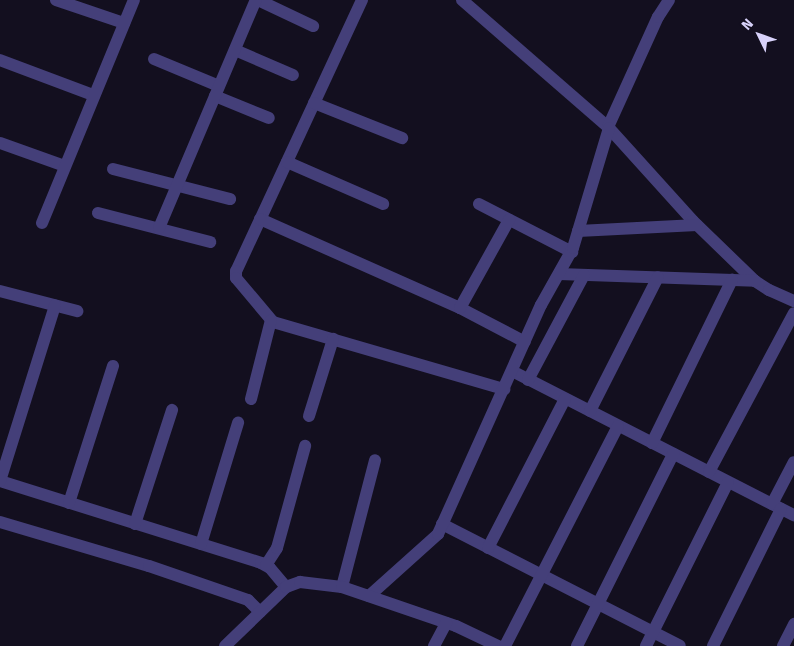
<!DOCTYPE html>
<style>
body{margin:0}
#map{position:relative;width:794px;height:646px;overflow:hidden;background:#130f1f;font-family:"Fira Sans",sans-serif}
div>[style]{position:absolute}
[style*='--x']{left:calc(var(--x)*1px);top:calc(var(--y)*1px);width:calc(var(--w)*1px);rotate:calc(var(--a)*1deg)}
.minor>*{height:12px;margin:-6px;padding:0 6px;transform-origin:6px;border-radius:6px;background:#443f79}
span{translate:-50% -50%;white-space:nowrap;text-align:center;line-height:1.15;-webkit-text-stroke:4px #130f1f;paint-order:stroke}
.north{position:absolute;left:734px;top:10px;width:50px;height:50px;-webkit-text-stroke:4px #130f1f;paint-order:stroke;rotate:312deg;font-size:14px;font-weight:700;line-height:20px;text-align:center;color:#d8d2fa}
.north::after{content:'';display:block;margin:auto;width:18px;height:22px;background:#d8d2fa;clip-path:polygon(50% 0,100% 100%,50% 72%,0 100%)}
</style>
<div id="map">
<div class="minor">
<i style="--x:56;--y:0;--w:72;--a:18.7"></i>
<i style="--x:258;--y:0;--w:61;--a:25.3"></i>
<i style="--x:362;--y:0;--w:299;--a:114.9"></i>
<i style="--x:236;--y:271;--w:7;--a:90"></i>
<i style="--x:236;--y:278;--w:57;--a:49.9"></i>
<i style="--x:273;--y:322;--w:241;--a:16.2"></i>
<i style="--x:462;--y:0;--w:195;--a:41"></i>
<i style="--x:609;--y:128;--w:125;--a:47.9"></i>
<i style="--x:693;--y:221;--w:86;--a:44.1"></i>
<i style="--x:755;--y:281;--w:17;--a:33"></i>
<i style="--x:769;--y:290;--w:27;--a:24"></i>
<i style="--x:235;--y:50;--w:63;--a:23.3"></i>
<i style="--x:154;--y:59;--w:70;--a:22.6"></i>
<i style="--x:0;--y:60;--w:99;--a:20.6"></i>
<i style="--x:215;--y:96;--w:58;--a:22.2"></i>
<i style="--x:314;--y:103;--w:95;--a:21.7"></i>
<i style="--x:608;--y:127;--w:121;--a:-65.6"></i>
<i style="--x:658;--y:17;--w:20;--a:-57"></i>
<i style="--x:0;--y:143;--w:69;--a:19.5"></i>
<i style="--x:287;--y:162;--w:105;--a:23.6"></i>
<i style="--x:113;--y:169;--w:121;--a:14.4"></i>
<i style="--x:479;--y:204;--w:105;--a:27.3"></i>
<i style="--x:98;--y:213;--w:116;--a:14.5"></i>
<i style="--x:260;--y:219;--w:219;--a:24"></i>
<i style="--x:460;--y:308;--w:73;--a:27.6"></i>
<i style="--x:42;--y:223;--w:241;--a:-67.6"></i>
<i style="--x:159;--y:228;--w:248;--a:-67"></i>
<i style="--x:578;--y:231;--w:119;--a:-2.9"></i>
<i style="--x:559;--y:274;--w:196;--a:2"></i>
<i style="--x:0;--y:291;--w:80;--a:14.6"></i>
<i style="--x:460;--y:308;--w:101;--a:-60.9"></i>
<i style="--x:512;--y:371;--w:317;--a:27.1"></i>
<i style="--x:528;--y:380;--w:119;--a:-61.9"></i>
<i style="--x:251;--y:399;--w:81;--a:-75.8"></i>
<i style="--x:590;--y:411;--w:150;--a:-63.1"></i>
<i style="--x:309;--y:416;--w:81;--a:-72.7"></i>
<i style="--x:652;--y:443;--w:182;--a:-63.9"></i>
<i style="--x:709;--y:472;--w:180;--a:-61.9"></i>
<i style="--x:0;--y:481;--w:274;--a:17.4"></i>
<i style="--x:261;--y:563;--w:10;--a:29"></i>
<i style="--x:270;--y:568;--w:25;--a:50"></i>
<i style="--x:0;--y:481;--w:184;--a:-72.6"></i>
<i style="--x:69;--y:503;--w:144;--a:-72.2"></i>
<i style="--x:772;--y:504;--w:47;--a:-62.4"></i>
<i style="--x:0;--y:522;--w:155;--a:16.5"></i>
<i style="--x:149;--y:566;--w:105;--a:19"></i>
<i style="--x:248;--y:600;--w:17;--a:45"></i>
<i style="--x:135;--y:524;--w:120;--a:-72"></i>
<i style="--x:442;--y:524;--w:267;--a:27.1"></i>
<i style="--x:201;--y:544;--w:127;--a:-73"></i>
<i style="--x:488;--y:548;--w:168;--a:-62.7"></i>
<i style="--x:266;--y:565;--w:20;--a:-57"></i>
<i style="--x:277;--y:548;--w:106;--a:-74.6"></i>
<i style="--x:342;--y:587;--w:131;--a:-75.4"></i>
<i style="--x:369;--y:596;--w:93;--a:-41.9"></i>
<i style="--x:438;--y:534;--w:251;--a:-65.8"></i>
<i style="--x:541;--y:305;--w:65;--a:-60.7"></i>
<i style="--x:573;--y:248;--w:125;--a:-73.3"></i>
<i style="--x:225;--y:646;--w:85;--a:-44"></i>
<i style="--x:286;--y:587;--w:15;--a:-20"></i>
<i style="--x:300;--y:582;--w:42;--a:6.8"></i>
<i style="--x:342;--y:587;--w:120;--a:18.9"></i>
<i style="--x:456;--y:626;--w:47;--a:25.5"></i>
<i style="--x:434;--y:646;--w:26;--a:-62"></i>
<i style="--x:505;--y:646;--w:247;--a:-62.8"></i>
<i style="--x:577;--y:646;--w:215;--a:-63.4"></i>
<i style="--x:646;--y:646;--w:183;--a:-63.4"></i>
<i style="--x:713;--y:646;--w:153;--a:-63.6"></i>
<i style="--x:783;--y:646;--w:25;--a:-63"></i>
</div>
<div class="north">N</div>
</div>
